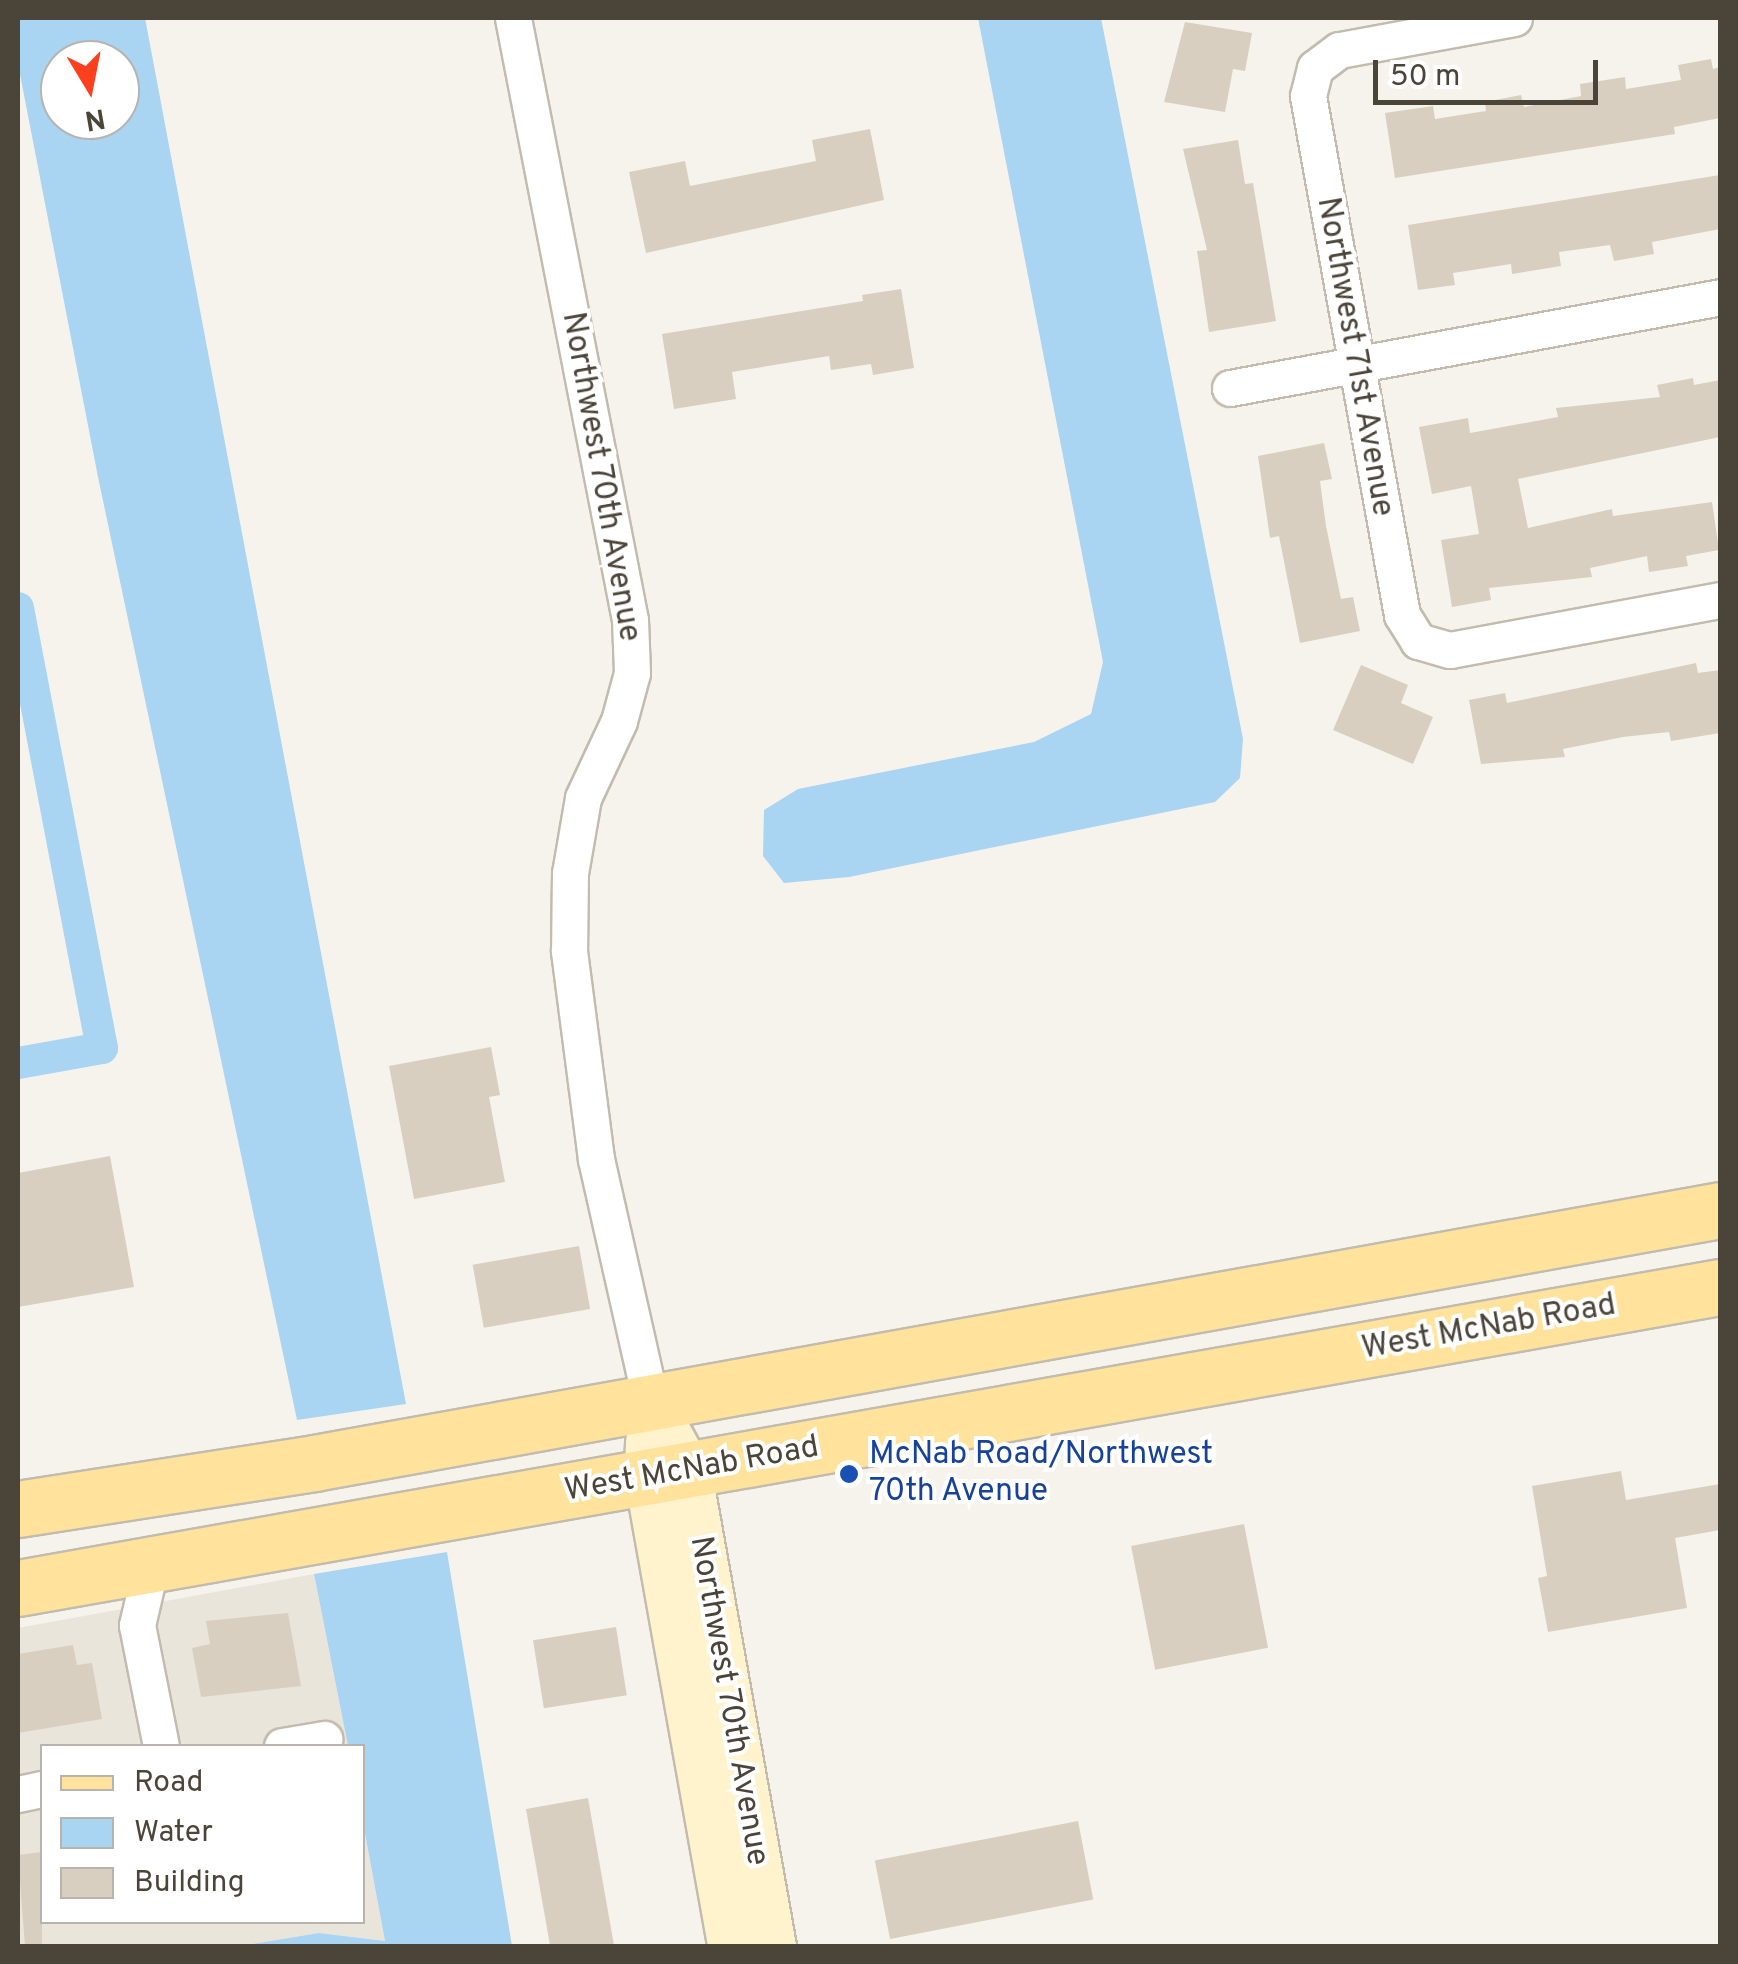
<!DOCTYPE html>
<style>
body{margin:0}
#map{position:relative;width:1738px;height:1964px;overflow:hidden;background:#f6f3ec;font-family:Overpass,sans-serif}
div>[style]{position:absolute}
[style*='--x']{left:calc(var(--x)*1px);top:calc(var(--y)*1px);width:calc(var(--w)*1px);rotate:calc(var(--a)*1deg)}
.residential>*{inset:0;background:#eae5da}
.water>*{inset:0;background:#a9d4f2}
.canal>*{height:32px;margin:-16px;padding:0 16px;transform-origin:16px;border-radius:16px;background:#a9d4f2}
.building>*{inset:0;background:#d8cfc1;transform-origin:0 0}
.roads{filter:drop-shadow(2px 0 #c2bbae) drop-shadow(-2px 0 #c2bbae) drop-shadow(0 2px #c2bbae) drop-shadow(0 -2px #c2bbae)}
.street>*{height:35px;margin:-17.5px;padding:0 17.5px;transform-origin:17.5px;border-radius:17.5px;background:#fff}
.secondary>*{height:48px;margin:-24px;padding:0 24px;transform-origin:24px;border-radius:24px;background:#fff3cd}
.primary>*{height:55px;margin:-27.5px;padding:0 27.5px;transform-origin:27.5px;border-radius:27.5px;background:#ffe39c}
.dots>*{width:28px;height:28px;translate:-50% -50%;box-sizing:border-box;border:5px solid #fff;border-radius:50%}
span{translate:-50% -50%;white-space:nowrap;text-align:center;line-height:1.15;-webkit-text-stroke:8px #fff;paint-order:stroke}
.street-label{font-size:32px;color:#4b4439}
.transit-label{font-size:32px;color:#164399}
.left{translate:0 -50%;text-align:left}
.frame{position:absolute;inset:0;border:20px solid #4b4439;pointer-events:none}
.legend{position:absolute;left:40px;top:1744px;width:325px;height:180px;box-sizing:border-box;background:#fff;border:2px solid #b7b4b0;margin:0;padding:12px 18px;list-style:none;font-size:30px;color:#4b4439}
.legend li{display:flex;align-items:center;gap:20px;height:50px}
.legend b{width:50px;border:2px solid #b7b4b0}
.north{position:absolute;left:40px;top:40px;width:100px;height:100px;box-sizing:border-box;background:#fff;border:2px solid #b7b4b0;border-radius:50%;rotate:170deg;font-size:28px;font-weight:700;line-height:40px;text-align:center;color:#4b4439}
.north::after{content:'';display:block;margin:auto;width:35px;height:45px;background:#fc3f1d;clip-path:polygon(50% 0,100% 100%,50% 72%,0 100%)}
.scale{position:absolute;left:1373px;top:60px;width:225px;height:45px;box-sizing:border-box;border:5px solid #4b4439;border-top:0;padding-left:12px;font-size:30px;line-height:35px;white-space:nowrap;color:#4b4439;-webkit-text-stroke:8px #fff;paint-order:stroke}
</style>
<div id="map">
<div class="residential">
<i style="clip-path:polygon(314px 1574px,348px 1746px,42px 1746px,42px 1922px,362px 1922px,363px 1823px,385px 1941px,319px 1933px,241px 1946px,18px 1946px,18px 1628px)"></i>
</div>
<div class="water">
<i style="clip-path:polygon(evenodd,18px 18px,145px 18px,406px 1404px,297px 1420px,98px 477px,18px 64px,18px 18px,60px 60px,120px 60px,120px 120px,60px 120px,60px 60px)"></i>
<i style="clip-path:polygon(978px 18px,1101px 18px,1243px 739px,1240px 778px,1215px 802px,849px 877px,784px 883px,763px 856px,764px 810px,798px 789px,1034px 742px,1091px 714px,1103px 662px)"></i>
<i style="clip-path:polygon(447px 1552px,512px 1946px,241px 1946px,319px 1933px,385px 1941px,363px 1823px,362px 1746px,348px 1746px,314px 1574px)"></i>
</div>
<div class="canal">
<i style="--x:18;--y:608;--w:448;--a:79.2"></i>
<i style="--x:102;--y:1048;--w:85;--a:169.9"></i>
</div>
<div class="building">
<i style="clip-path:polygon(1185px 22px,1252px 33px,1245px 71px,1233px 69px,1225px 112px,1164px 102px)"></i>
<i style="clip-path:polygon(1711px 59px,1713px 69px,1720px 67px,1720px 118px,1674px 127px,1675px 134px,1395px 178px,1385px 113px,1433px 106px,1435px 119px,1486px 111px,1485px 102px,1521px 95px,1524px 107px,1581px 96px,1580px 84px,1625px 77px,1626px 89px,1681px 80px,1678px 65px)"></i>
<i style="clip-path:polygon(870px 129px,884px 200px,646px 253px,629px 172px,685px 161px,690px 186px,816px 161px,812px 140px)"></i>
<i style="clip-path:polygon(1238px 140px,1245px 184px,1253px 183px,1276px 321px,1209px 332px,1197px 251px,1207px 250px,1183px 149px)"></i>
<i style="clip-path:polygon(1720px 175px,1720px 229px,1652px 242px,1654px 254px,1614px 261px,1610px 245px,1559px 252px,1561px 266px,1512px 274px,1511px 264px,1453px 273px,1455px 285px,1418px 290px,1408px 225px)"></i>
<i style="clip-path:polygon(901px 289px,914px 368px,873px 375px,871px 364px,831px 370px,829px 356px,732px 372px,736px 399px,674px 409px,662px 334px,863px 301px,862px 295px)"></i>
<i style="clip-path:polygon(1693px 378px,1694px 385px,1720px 380px,1720px 437px,1518px 479px,1528px 528px,1612px 509px,1613px 516px,1712px 502px,1719px 550px,1686px 556px,1688px 566px,1649px 572px,1647px 556px,1590px 568px,1592px 577px,1489px 588px,1491px 600px,1452px 607px,1441px 540px,1479px 534px,1471px 486px,1432px 494px,1419px 427px,1468px 418px,1470px 433px,1558px 417px,1556px 408px,1660px 397px,1657px 385px)"></i>
<i style="clip-path:polygon(1324px 443px,1332px 479px,1320px 481px,1326px 526px,1341px 599px,1353px 597px,1360px 631px,1300px 643px,1279px 536px,1270px 538px,1258px 456px)"></i>
<i style="clip-path:polygon(1696px 663px,1698px 673px,1720px 670px,1720px 733px,1671px 741px,1669px 732px,1623px 737px,1563px 749px,1565px 757px,1481px 764px,1469px 700px,1505px 693px,1507px 703px)"></i>
<i style="clip-path:polygon(1361px 665px,1408px 685px,1401px 703px,1433px 717px,1413px 764px,1333px 730px)"></i>
<i style="clip-path:polygon(491px 1047px,500px 1095px,489px 1097px,505px 1182px,414px 1199px,389px 1066px)"></i>
<i style="clip-path:polygon(110px 1156px,134px 1287px,18px 1307px,18px 1173px)"></i>
<i style="left:579px;top:1246px;width:64px;height:108px;rotate:80deg"></i>
<i style="clip-path:polygon(1621px 1471px,1626px 1500px,1720px 1484px,1720px 1530px,1675px 1538px,1687px 1608px,1548px 1632px,1538px 1578px,1547px 1576px,1532px 1486px)"></i>
<i style="left:1244px;top:1524px;width:126px;height:115px;rotate:79deg"></i>
<i style="clip-path:polygon(288px 1613px,301px 1686px,201px 1697px,192px 1648px,210px 1644px,206px 1621px)"></i>
<i style="left:616px;top:1627px;width:69px;height:84px;rotate:81deg"></i>
<i style="clip-path:polygon(73px 1645px,77px 1665px,92px 1663px,102px 1719px,18px 1733px,18px 1654px)"></i>
<i style="left:588px;top:1798px;width:150px;height:63px;rotate:80deg"></i>
<i style="left:1078px;top:1821px;width:80px;height:207px;rotate:79deg"></i>
<i style="clip-path:polygon(42px 1852px,42px 1946px,25px 1946px,18px 1855px)"></i>
</div>
<div class="roads">
<div class="street">
<i style="--x:513;--y:18;--w:613;--a:79"></i>
<i style="--x:630;--y:620;--w:53;--a:87.8"></i>
<i style="--x:632;--y:673;--w:50;--a:105.2"></i>
<i style="--x:619;--y:721;--w:85;--a:115.1"></i>
<i style="--x:583;--y:798;--w:76;--a:99.8"></i>
<i style="--x:570;--y:873;--w:78;--a:90.7"></i>
<i style="--x:569;--y:951;--w:210;--a:82.6"></i>
<i style="--x:596;--y:1159;--w:251;--a:77.3"></i>
<i style="--x:1514;--y:18;--w:178;--a:169.6"></i>
<i style="--x:1339;--y:50;--w:30;--a:143"></i>
<i style="--x:1315;--y:68;--w:29;--a:104"></i>
<i style="--x:1308;--y:96;--w:527;--a:79.73"></i>
<i style="--x:1402;--y:615;--w:31;--a:58"></i>
<i style="--x:1418;--y:641;--w:33;--a:16"></i>
<i style="--x:1450;--y:650;--w:275;--a:-10.5"></i>
<i style="--x:1230;--y:388;--w:498;--a:-10.5"></i>
<i style="--x:151;--y:1565;--w:62;--a:103.1"></i>
<i style="--x:137;--y:1625;--w:123;--a:78.8"></i>
<i style="--x:282;--y:1746;--w:43;--a:-9.5"></i>
<i style="--x:18;--y:1794;--w:25;--a:-12"></i>
</div>
<div class="secondary">
<i style="--x:651;--y:1404;--w:75;--a:61.4"></i>
<i style="--x:687;--y:1470;--w:484;--a:79.9"></i>
<i style="--x:650;--y:1442;--w:36;--a:92"></i>
<i style="--x:649;--y:1478;--w:475;--a:79.9"></i>
</div>
<div class="primary">
<i style="--x:18;--y:1509;--w:300;--a:-8.8"></i>
<i style="--x:314;--y:1463;--w:1429;--a:-10.2"></i>
<i style="--x:18;--y:1588;--w:1728;--a:-10.03"></i>
</div>
</div>
<div class="dots">
<i style="left:849px;top:1474px;background:#1a4fb4"></i>
</div>
<div class="street-label">
<span style="left:1354px;top:357px;rotate:80deg">Northwest 71st Avenue</span>
<span style="left:600px;top:477px;rotate:80deg">Northwest 70th Avenue</span>
<span style="left:1489px;top:1328px;rotate:-10deg">West McNab Road</span>
<span style="left:692px;top:1470px;rotate:-10deg">West McNab Road</span>
<span style="left:728px;top:1701px;rotate:80deg">Northwest 70th Avenue</span>
</div>
<div class="transit-label">
<span class="left" style="left:869px;top:1474px">McNab Road/Northwest<br>70th Avenue</span>
</div>
<div class="frame"></div>
<ul class="legend">
<li><b style="height:12px;background:#ffe39c"></b>Road</li>
<li><b style="height:28px;background:#a9d4f2"></b>Water</li>
<li><b style="height:28px;background:#d8cfc1"></b>Building</li>
</ul>
<div class="north">N</div>
<div class="scale">50 m</div>
</div>
